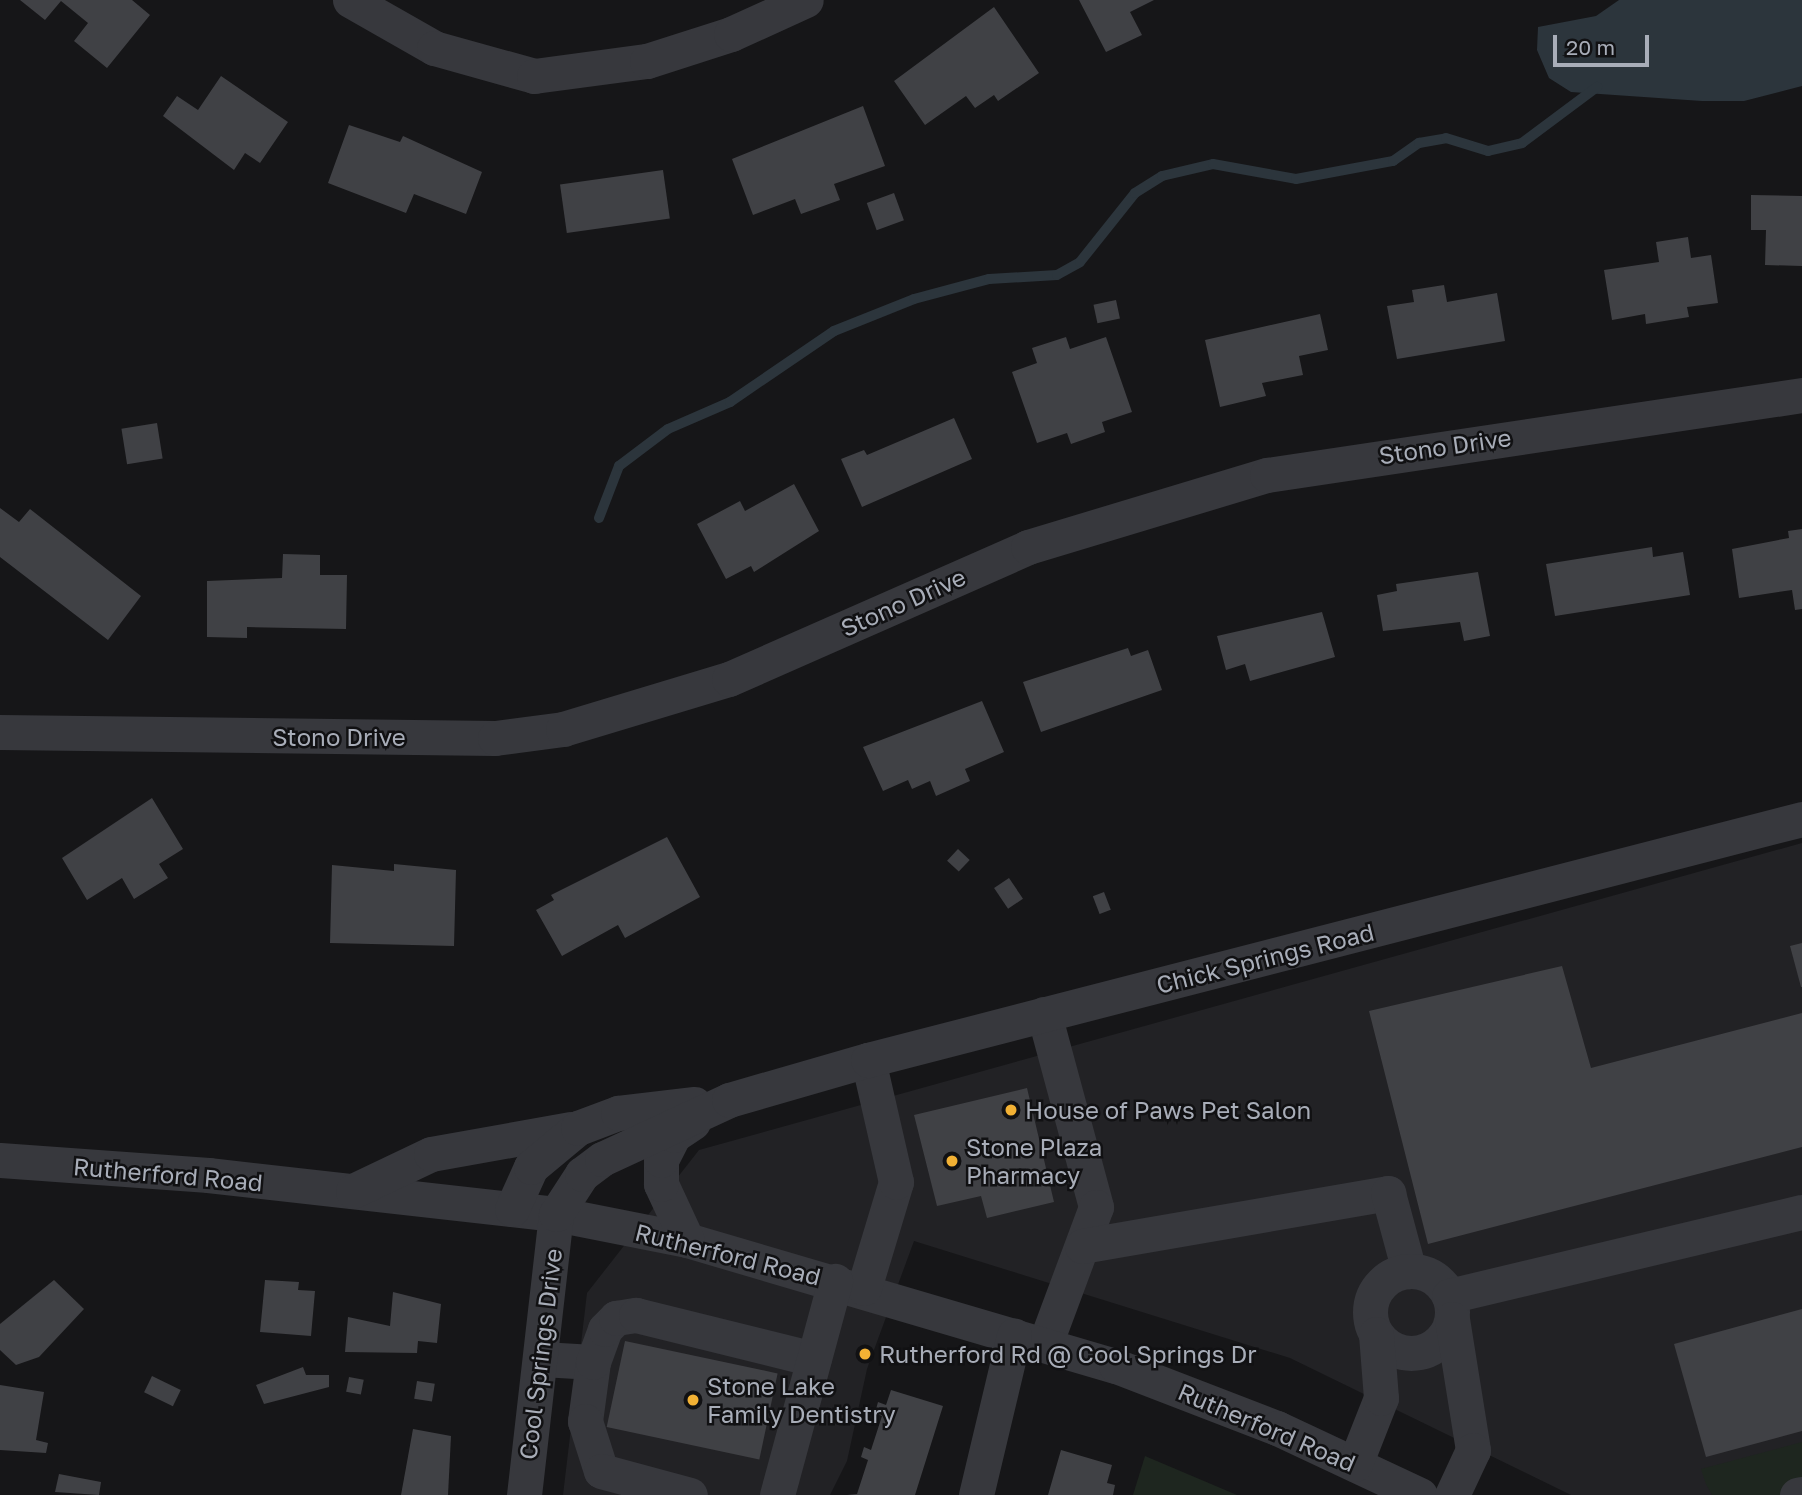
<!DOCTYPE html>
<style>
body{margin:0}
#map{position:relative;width:1802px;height:1495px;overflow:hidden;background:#161618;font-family:"Golos Text",sans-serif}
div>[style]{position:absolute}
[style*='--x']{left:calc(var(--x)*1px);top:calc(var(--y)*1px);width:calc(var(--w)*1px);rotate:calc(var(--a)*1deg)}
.built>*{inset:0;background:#222225}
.green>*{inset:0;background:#1e261f}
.water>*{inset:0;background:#2c353c}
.stream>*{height:10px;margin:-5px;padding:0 5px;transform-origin:5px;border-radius:5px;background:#2c353c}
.building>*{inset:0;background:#404145;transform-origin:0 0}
.minor>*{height:35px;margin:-17.5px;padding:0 17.5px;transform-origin:17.5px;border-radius:17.5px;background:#37383d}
.minor>.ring{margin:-17.5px;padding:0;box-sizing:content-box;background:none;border:35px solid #37383d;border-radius:50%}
.dots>*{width:19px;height:19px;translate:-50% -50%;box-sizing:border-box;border:4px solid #111113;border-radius:50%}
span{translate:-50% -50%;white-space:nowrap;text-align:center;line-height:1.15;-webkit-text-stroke:5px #111113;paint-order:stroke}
.street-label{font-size:24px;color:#a8adb8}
.poi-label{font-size:24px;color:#a8adb8}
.left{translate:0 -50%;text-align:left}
.scale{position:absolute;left:1553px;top:35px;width:96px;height:32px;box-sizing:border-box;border:4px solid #a8adb8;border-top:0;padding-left:9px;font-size:21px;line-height:24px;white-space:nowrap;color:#a8adb8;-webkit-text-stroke:5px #111113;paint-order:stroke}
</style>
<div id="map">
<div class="built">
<i style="clip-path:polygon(1802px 843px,1802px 1495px,1571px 1495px,1290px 1358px,914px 1241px,867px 1369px,847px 1461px,830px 1495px,563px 1495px,587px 1293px,699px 1150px)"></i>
</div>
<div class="green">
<i style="clip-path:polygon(1802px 1442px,1802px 1495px,1712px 1495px,1706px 1484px,1701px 1469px)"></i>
<i style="clip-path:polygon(1145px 1456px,1237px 1495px,1133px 1495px)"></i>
</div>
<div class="water">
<i style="clip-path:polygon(1619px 0,1802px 0,1802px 86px,1744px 101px,1702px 101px,1571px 92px,1549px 78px,1537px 50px,1538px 27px,1596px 16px)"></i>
</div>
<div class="stream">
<i style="--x:599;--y:518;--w:56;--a:-69"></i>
<i style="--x:619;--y:466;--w:61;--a:-37.1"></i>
<i style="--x:668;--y:429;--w:68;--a:-23.5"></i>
<i style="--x:730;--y:402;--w:126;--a:-34.3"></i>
<i style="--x:834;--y:331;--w:86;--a:-21.8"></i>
<i style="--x:914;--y:299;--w:78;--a:-14.9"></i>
<i style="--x:989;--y:279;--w:68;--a:-3.4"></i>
<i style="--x:1057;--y:275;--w:26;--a:-29"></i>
<i style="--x:1080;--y:262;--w:88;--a:-51.4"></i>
<i style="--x:1135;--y:193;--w:32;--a:-32"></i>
<i style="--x:1162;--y:176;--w:52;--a:-13.2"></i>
<i style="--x:1213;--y:164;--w:84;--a:10.2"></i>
<i style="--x:1296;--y:179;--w:99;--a:-10.5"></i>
<i style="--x:1393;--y:161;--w:32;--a:-35"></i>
<i style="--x:1419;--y:143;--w:27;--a:-10"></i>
<i style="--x:1446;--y:138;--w:44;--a:17.2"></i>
<i style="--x:1488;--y:151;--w:35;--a:-13"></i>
<i style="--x:1522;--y:143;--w:94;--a:-36.7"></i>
</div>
<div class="building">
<i style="clip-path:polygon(20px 0,132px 0,150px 15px,107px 68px,74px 41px,88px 23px,61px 1px,45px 20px)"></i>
<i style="clip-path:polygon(1079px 0,1154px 0,1130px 12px,1142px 35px,1106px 52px)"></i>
<i style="clip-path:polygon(994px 7px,1039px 73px,998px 101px,994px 95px,975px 108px,966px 96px,925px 125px,894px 81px)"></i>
<i style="clip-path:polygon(221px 76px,288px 122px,260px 163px,245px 153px,234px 170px,163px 116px,177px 96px,198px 110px)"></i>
<i style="clip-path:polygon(863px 106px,885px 166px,834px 184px,840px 200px,801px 214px,795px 199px,753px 215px,732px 159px)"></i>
<i style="clip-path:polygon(349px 125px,400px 142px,403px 136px,482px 172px,466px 214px,414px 194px,406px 213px,328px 183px)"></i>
<i style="left:663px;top:170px;width:49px;height:104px;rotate:82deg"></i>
<i style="left:894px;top:193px;width:29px;height:29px;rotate:70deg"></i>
<i style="clip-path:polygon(1751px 195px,1802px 196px,1802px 266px,1765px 265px,1766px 230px,1751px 230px)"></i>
<i style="clip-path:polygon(1688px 237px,1691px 258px,1711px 255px,1718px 303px,1687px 307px,1689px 317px,1646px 324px,1645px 314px,1612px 320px,1604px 270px,1659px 262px,1656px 242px)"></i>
<i style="clip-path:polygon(1444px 285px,1447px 302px,1497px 293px,1505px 341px,1397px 359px,1387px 306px,1414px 302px,1412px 290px)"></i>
<i style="left:1116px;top:300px;width:19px;height:23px;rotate:78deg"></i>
<i style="clip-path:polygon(1320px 314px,1328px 350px,1299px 356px,1303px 375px,1262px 383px,1266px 396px,1220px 407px,1205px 340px)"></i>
<i style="clip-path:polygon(1066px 337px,1070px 349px,1106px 337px,1132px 412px,1102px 422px,1105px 432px,1071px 444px,1067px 433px,1037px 443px,1012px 372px,1037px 363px,1032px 348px)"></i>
<i style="clip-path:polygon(954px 418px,972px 459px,862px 507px,841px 459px,864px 450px,867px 455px)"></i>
<i style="left:157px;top:423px;width:36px;height:36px;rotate:81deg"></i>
<i style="clip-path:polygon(794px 484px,819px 531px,754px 572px,751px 566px,726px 579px,697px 524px,740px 501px,745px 511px)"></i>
<i style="clip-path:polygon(0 508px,19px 522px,30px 509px,141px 596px,108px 640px,0 557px)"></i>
<i style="clip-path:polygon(1802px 529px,1802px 609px,1795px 610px,1792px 590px,1739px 598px,1732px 549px,1789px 538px,1788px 531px)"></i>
<i style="clip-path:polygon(1652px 547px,1653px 557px,1683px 552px,1690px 595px,1555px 616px,1546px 564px)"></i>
<i style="clip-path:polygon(283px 554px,320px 555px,320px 575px,347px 575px,346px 629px,247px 627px,247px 638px,207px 637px,207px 581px,282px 578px)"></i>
<i style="clip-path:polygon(1478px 572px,1490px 636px,1464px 641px,1460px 622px,1383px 631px,1377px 595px,1397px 591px,1396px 584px)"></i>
<i style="clip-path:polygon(1322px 612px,1335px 657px,1250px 681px,1245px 664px,1226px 670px,1217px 636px)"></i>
<i style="clip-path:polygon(1128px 648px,1131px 656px,1148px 650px,1162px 690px,1041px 732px,1023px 682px)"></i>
<i style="clip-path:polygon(982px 701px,1004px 752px,965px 769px,970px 781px,936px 796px,930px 781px,912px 789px,908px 780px,883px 791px,863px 747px)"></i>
<i style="clip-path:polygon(152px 798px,183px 849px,159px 864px,168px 878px,134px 899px,122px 878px,87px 900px,62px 858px)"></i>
<i style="clip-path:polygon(667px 837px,700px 897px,625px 938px,618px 925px,562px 956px,536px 910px,554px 900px,551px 895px)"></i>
<i style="left:958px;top:849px;width:16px;height:16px;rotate:43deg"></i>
<i style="clip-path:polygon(394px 864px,456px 870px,454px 946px,330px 943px,332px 865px,394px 871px)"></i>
<i style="left:1009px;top:878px;width:25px;height:18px;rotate:56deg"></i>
<i style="left:1104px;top:892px;width:19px;height:12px;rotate:69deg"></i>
<i style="clip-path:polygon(1802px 943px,1802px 987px,1801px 987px,1790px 946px)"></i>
<i style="clip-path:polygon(1562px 966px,1591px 1068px,1802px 1013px,1802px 1147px,1428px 1244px,1369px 1011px)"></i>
<i style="clip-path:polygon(1027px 1088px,1054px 1202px,987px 1218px,981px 1196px,937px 1206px,914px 1115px)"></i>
<i style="clip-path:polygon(54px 1280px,84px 1309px,39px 1357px,16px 1365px,0 1350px,0 1324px)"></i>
<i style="clip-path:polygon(265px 1280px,299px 1282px,298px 1290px,315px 1291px,311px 1336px,260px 1332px)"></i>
<i style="clip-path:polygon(393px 1292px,441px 1304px,437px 1343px,418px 1341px,417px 1353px,345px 1352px,348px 1317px,390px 1326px)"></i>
<i style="clip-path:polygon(1802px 1309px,1802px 1431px,1706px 1457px,1674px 1344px)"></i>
<i style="left:625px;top:1341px;width:156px;height:88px;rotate:12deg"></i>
<i style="clip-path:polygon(303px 1367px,306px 1375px,329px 1375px,329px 1387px,264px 1404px,256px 1385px)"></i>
<i style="left:152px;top:1376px;width:32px;height:18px;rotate:26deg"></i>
<i style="left:349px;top:1377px;width:15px;height:15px;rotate:11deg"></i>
<i style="left:417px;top:1381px;width:18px;height:18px;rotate:9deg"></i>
<i style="clip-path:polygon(0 1385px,44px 1392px,36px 1440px,48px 1443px,46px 1453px,0 1450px)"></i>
<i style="clip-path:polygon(891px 1390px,943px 1406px,915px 1495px,847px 1495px,857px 1494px,868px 1460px,861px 1457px,864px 1447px,871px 1450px,882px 1416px,875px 1413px,878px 1402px,886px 1405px)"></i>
<i style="clip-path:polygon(413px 1429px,451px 1436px,448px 1495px,401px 1495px)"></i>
<i style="clip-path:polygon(1061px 1450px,1112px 1465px,1107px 1483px,1115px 1485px,1113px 1495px,1048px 1495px)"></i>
<i style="clip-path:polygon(59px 1474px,101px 1482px,99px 1495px,55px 1492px)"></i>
</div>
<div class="minor">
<i style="--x:350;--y:0;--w:97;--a:29.7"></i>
<i style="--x:434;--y:48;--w:104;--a:15.6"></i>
<i style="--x:534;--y:76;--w:114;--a:-7.6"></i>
<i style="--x:647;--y:61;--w:88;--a:-17.8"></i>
<i style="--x:731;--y:34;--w:82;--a:-24.4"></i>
<i style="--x:0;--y:732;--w:495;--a:0.7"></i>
<i style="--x:495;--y:738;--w:69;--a:-7.5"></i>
<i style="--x:563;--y:729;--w:173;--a:-16.8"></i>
<i style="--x:729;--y:679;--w:327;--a:-23.8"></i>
<i style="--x:1028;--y:547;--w:250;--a:-16.8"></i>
<i style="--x:1267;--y:475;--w:541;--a:-8.5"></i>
<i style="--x:1044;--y:1014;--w:200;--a:74.9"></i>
<i style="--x:1096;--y:1207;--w:146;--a:110.4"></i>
<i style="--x:0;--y:1160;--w:209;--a:4.1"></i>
<i style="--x:208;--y:1175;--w:350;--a:6.4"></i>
<i style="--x:556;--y:1214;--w:134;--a:11.2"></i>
<i style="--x:687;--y:1240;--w:447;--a:16.4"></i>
<i style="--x:1116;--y:1366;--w:173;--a:21.1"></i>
<i style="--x:1277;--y:1428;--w:158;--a:25.1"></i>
<i style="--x:353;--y:1191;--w:86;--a:-25.4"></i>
<i style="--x:431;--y:1154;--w:142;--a:-10.1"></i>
<i style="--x:512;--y:1209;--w:46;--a:-65.7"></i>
<i style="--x:531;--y:1167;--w:61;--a:-39.7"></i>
<i style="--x:578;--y:1128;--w:43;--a:-20.6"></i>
<i style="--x:618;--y:1113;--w:77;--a:-6.8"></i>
<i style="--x:687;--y:1240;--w:62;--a:-114.9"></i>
<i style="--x:661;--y:1184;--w:24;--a:-90"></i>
<i style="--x:661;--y:1160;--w:28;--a:-63"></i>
<i style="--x:674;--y:1135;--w:23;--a:-34"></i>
<i style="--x:1082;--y:1246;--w:311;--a:-9.8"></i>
<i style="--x:1388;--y:1193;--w:81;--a:74.9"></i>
<i class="ring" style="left:1370px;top:1271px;width:47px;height:47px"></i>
<i style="--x:864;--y:1288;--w:111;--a:-73.2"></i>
<i style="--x:896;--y:1182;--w:125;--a:-102.9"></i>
<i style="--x:1449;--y:1296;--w:363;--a:-13.4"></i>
<i style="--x:1452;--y:1319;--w:133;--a:80.9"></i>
<i style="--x:1473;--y:1450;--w:50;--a:115"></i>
<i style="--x:542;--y:1359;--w:51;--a:3.4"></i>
<i style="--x:593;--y:1362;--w:60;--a:97.7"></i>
<i style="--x:585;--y:1421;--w:52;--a:72.3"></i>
<i style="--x:601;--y:1471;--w:92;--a:15.1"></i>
<i style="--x:593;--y:1362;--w:35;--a:-70"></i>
<i style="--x:605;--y:1329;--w:16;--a:-45"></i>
<i style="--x:616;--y:1318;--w:20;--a:-9"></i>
<i style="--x:636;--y:1315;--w:183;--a:13.9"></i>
<i style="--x:1355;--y:1464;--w:71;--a:-68.5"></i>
<i style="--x:1381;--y:1398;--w:64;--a:-94.5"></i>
<i style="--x:524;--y:1495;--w:283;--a:-83.5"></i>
<i style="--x:556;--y:1214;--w:48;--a:-57"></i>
<i style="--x:582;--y:1174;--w:25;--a:-37"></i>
<i style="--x:602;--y:1159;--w:140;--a:-24.9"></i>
<i style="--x:729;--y:1100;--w:145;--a:-16.1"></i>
<i style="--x:868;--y:1060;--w:965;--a:-14.47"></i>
<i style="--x:777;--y:1495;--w:222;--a:-74.8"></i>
<i style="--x:976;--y:1495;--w:164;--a:-76.6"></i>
<i style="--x:1797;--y:1495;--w:5;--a:-11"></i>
</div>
<div class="dots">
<i style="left:1011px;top:1110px;background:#f2b134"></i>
<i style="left:952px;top:1161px;background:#f2b134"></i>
<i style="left:865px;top:1354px;background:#f2b134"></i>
<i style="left:693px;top:1400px;background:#f2b134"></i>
</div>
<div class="street-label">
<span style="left:1445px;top:446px;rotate:-8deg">Stono Drive</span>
<span style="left:903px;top:602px;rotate:-24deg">Stono Drive</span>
<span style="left:339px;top:737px">Stono Drive</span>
<span style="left:1265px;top:958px;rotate:-14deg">Chick Springs Road</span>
<span style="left:168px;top:1174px;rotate:5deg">Rutherford Road</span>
<span style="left:728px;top:1254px;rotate:14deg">Rutherford Road</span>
<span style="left:540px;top:1354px;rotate:-83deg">Cool Springs Drive</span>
<span style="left:1267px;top:1427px;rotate:23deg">Rutherford Road</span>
</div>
<div class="poi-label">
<span class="left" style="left:1025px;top:1110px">House of Paws Pet Salon</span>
<span class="left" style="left:966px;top:1161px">Stone Plaza<br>Pharmacy</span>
<span class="left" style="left:879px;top:1354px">Rutherford Rd @ Cool Springs Dr</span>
<span class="left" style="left:707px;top:1400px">Stone Lake<br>Family Dentistry</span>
</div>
<div class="scale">20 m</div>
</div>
